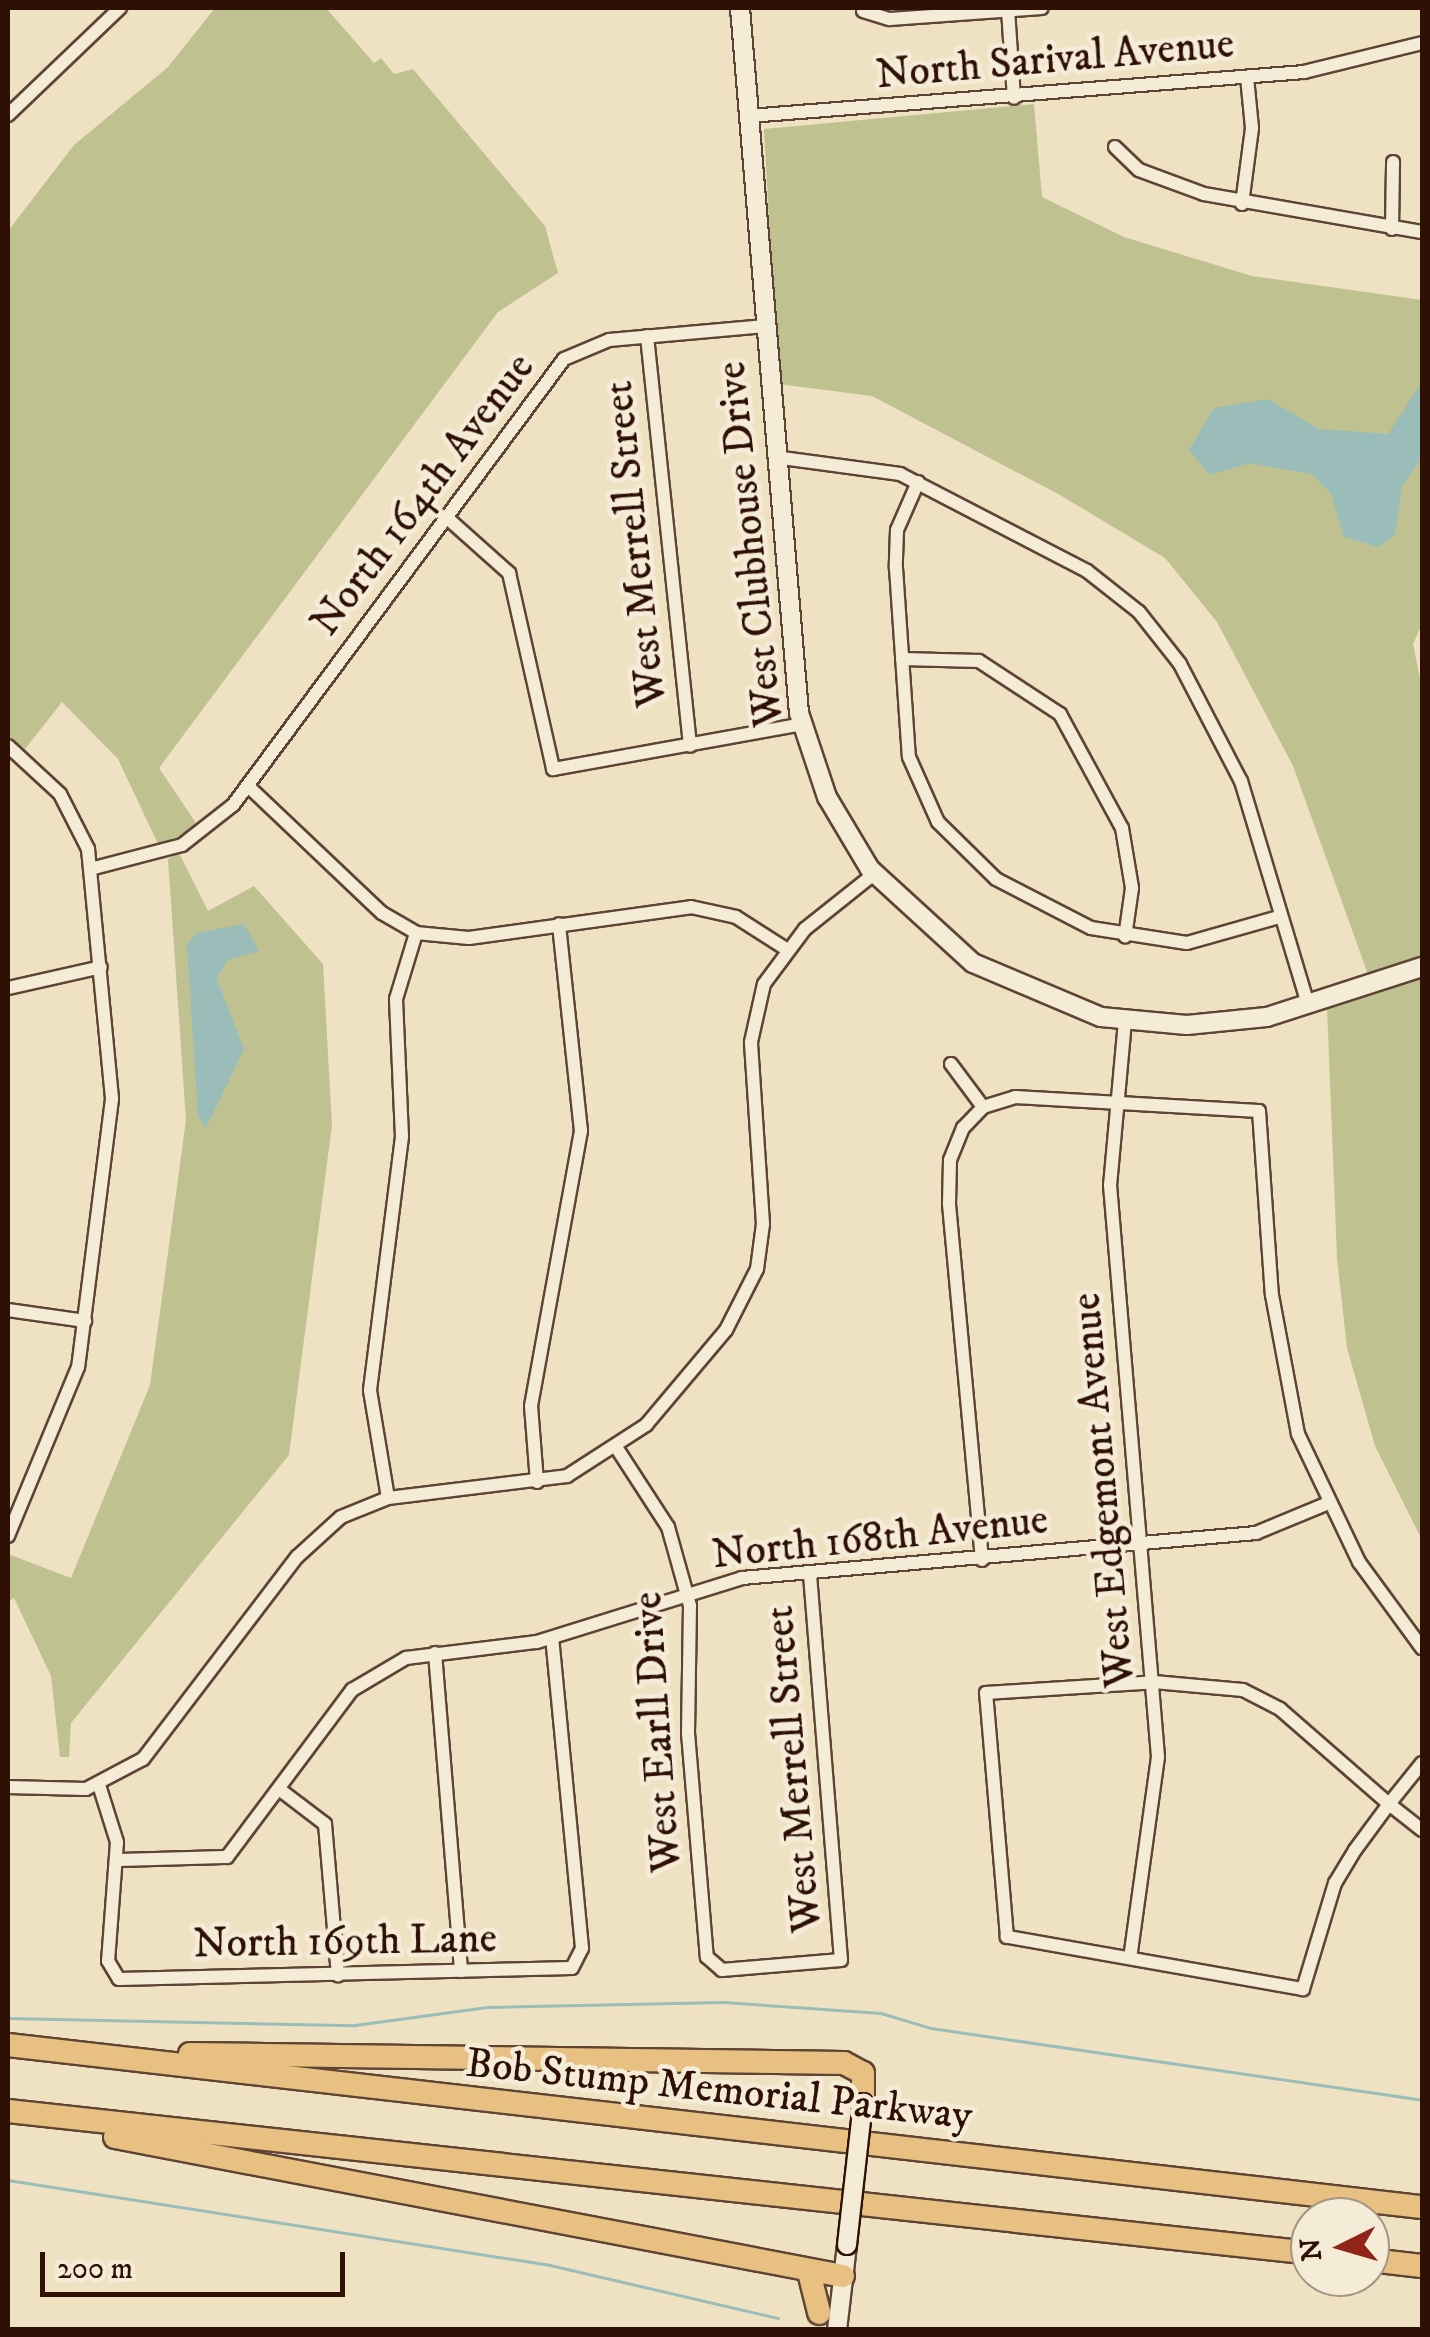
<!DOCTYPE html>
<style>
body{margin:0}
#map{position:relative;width:1430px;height:2337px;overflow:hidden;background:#efe2c3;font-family:"IM FELL DW Pica",serif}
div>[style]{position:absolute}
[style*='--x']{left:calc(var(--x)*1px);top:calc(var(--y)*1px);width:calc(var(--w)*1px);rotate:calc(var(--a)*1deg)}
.green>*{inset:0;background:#bfc290}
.water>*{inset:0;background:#9abdb9}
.stream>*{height:2.5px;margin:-1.25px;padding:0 1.25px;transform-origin:1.25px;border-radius:1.25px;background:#9abdb9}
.roads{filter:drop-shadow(2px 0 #5e4434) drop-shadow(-2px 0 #5e4434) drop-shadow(0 2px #5e4434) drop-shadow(0 -2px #5e4434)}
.street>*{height:12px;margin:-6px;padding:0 6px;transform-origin:6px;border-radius:6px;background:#f5ecd8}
.secondary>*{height:18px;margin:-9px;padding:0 9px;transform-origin:9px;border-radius:9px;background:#f5ecd8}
.highway>*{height:22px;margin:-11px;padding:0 11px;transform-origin:11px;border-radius:11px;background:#e8c182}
.bridges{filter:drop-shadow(2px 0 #2e1005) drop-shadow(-2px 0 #2e1005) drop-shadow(0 2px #2e1005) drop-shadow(0 -2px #2e1005)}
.secondary-bridge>*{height:18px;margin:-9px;padding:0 9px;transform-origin:9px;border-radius:9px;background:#f5ecd8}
span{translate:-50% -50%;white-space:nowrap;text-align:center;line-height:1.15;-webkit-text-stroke:9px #f5ecd8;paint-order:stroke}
.street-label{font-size:42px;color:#2e1005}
.frame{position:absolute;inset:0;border:10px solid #2e1005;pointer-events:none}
.north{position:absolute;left:1290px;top:2197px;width:100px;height:100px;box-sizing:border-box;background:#f5ecd8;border:2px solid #a59484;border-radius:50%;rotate:265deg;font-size:28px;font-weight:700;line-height:40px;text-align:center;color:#2e1005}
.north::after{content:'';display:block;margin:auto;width:35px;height:45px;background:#8f2418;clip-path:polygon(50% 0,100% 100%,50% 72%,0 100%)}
.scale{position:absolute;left:40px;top:2252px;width:305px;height:45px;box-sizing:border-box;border:5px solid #2e1005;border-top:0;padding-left:12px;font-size:30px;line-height:35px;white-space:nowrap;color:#2e1005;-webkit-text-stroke:8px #f5ecd8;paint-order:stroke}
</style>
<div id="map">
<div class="green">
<i style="clip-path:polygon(215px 8px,326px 8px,374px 63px,381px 58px,394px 74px,413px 69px,545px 226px,558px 273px,498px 312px,159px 768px,198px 826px,159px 846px,118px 759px,62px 702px,25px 749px,8px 736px,8px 231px,74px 145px,168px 67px)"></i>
<i style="clip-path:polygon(1034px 104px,1042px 197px,1124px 237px,1252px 276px,1422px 300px,1422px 624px,1413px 644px,1422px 689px,1422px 1540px,1375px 1446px,1347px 1348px,1337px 1259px,1327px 1007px,1374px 991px,1293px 766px,1217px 622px,1165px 558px,1060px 495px,872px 396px,778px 384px,764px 129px)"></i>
<i style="clip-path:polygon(179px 853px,208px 911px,254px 886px,323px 964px,332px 1125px,289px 1455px,71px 1723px,69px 1757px,60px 1757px,51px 1676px,14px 1598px,8px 1602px,8px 1554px,71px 1578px,150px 1385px,186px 1120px,168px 859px)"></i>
</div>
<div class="water">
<i style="clip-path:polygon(1422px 382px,1422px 457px,1402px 486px,1395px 535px,1378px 547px,1344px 537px,1331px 494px,1312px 474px,1249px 463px,1210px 475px,1189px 450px,1214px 408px,1268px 399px,1319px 429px,1388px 434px)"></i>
<i style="clip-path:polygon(244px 924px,259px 951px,227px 960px,217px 979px,244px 1049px,206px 1128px,198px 1116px,187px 945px,196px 933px)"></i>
</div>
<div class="stream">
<i style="--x:8;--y:2018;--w:347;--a:1.2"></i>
<i style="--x:355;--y:2025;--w:135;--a:-7.7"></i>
<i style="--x:489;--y:2007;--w:234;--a:-1.2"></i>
<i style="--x:723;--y:2002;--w:158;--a:4"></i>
<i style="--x:881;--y:2013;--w:52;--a:16.7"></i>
<i style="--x:931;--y:2028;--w:496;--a:8.3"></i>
<i style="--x:8;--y:2180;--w:549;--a:8.91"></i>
<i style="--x:550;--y:2265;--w:234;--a:13.1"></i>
</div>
<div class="roads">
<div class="street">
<i style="--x:1008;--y:10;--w:88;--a:86.1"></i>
<i style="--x:863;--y:11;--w:28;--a:17"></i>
<i style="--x:890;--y:19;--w:152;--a:-4.1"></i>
<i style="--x:8;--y:115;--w:155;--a:-43.7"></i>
<i style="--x:749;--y:116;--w:557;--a:-4.53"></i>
<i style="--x:1304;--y:72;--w:122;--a:-13.8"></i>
<i style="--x:1115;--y:147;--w:33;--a:44"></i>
<i style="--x:1139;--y:170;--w:69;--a:20.3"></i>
<i style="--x:1204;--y:194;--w:221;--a:9.9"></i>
<i style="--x:1242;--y:204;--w:77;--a:-82.5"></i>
<i style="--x:1252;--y:128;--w:51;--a:-95.6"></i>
<i style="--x:1392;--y:229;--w:67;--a:-89.1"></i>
<i style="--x:647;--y:336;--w:412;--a:84"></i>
<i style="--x:775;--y:457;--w:126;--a:7.7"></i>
<i style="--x:900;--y:474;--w:211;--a:27.4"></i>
<i style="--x:1087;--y:571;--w:66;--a:38.3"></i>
<i style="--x:1139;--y:612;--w:66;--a:51.7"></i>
<i style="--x:1180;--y:664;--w:132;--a:62.5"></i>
<i style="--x:1241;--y:781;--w:234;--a:73.3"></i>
<i style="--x:918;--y:482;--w:52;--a:113.6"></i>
<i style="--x:897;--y:530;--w:38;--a:92"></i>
<i style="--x:896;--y:568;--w:189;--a:86.1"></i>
<i style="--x:909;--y:757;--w:71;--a:66"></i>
<i style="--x:938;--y:822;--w:81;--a:44.5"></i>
<i style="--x:996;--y:879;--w:107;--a:27.3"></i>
<i style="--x:1091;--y:928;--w:97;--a:8.9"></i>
<i style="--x:1187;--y:943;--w:96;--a:-15.8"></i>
<i style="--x:445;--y:516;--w:86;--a:41.7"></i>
<i style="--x:509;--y:573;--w:201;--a:77.3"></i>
<i style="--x:553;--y:769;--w:253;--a:-10.2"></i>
<i style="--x:902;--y:659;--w:77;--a:1.5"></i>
<i style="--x:979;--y:661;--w:97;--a:33.2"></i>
<i style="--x:1060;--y:714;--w:130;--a:61.5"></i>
<i style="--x:1122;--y:828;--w:61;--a:80.5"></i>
<i style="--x:1132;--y:888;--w:49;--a:98.1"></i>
<i style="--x:8;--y:746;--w:71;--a:42.7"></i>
<i style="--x:60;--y:794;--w:62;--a:63"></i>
<i style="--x:88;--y:849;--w:251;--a:84.5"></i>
<i style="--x:112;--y:1099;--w:270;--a:97.2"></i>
<i style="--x:78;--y:1367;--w:183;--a:112.5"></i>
<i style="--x:249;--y:787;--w:183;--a:43.5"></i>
<i style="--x:382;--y:913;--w:39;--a:30"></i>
<i style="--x:416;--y:933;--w:53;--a:5.4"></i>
<i style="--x:469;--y:938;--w:224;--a:-7.9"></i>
<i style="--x:691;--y:907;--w:46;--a:12.5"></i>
<i style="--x:736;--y:917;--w:59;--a:32.6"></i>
<i style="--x:94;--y:868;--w:91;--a:-14.6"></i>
<i style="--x:182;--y:845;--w:65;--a:-38.1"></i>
<i style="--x:233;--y:805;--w:555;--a:-53.42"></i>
<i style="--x:564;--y:359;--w:49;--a:-22.9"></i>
<i style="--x:609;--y:340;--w:157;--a:-5.1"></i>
<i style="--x:8;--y:988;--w:95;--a:-12.7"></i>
<i style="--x:1125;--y:1021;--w:165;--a:95.2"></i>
<i style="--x:1110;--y:1185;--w:574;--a:85.2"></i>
<i style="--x:1158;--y:1757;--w:197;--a:97.9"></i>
<i style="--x:951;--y:1064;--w:54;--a:53.3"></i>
<i style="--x:8;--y:1310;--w:78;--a:8.1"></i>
<i style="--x:618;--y:1450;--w:92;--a:57"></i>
<i style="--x:668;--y:1527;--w:82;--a:74.4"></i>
<i style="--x:690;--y:1606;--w:127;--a:90.9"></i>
<i style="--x:688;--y:1733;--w:225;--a:85.2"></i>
<i style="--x:707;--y:1957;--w:20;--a:41"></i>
<i style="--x:722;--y:1970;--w:119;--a:-4.8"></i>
<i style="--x:841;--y:1960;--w:389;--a:-94.6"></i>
<i style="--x:537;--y:1482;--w:76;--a:-94.5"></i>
<i style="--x:531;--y:1406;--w:280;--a:-79.7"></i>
<i style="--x:581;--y:1131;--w:208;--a:-96.1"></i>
<i style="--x:388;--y:1498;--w:109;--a:-99.5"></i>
<i style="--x:370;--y:1390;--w:255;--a:-82.8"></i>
<i style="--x:402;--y:1137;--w:138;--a:-92.5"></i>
<i style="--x:396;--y:999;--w:69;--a:-73.1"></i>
<i style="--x:982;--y:1560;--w:358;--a:-95.3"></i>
<i style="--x:949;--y:1204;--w:44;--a:-88.7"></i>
<i style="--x:950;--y:1160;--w:35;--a:-68"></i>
<i style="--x:963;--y:1128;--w:29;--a:-46"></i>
<i style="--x:983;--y:1107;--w:34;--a:-17"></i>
<i style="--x:1015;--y:1097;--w:244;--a:3.3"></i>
<i style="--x:1259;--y:1111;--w:184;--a:86"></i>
<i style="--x:1272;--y:1295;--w:141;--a:79.4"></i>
<i style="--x:1298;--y:1434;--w:142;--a:64.5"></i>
<i style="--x:1359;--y:1562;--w:107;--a:53.8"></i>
<i style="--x:435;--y:1653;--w:319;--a:85.3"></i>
<i style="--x:1422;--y:1763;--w:53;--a:128.8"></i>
<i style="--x:1389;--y:1804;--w:57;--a:126.5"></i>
<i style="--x:1355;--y:1850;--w:39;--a:121"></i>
<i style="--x:1335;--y:1883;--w:111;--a:106.8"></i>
<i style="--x:1303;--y:1989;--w:301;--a:-170"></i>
<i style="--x:1007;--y:1937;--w:245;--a:-94.9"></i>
<i style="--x:986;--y:1693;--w:168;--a:-3.7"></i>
<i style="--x:1154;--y:1682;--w:89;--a:5.1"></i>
<i style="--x:1243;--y:1690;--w:42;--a:27.2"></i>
<i style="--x:1280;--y:1709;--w:145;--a:41.1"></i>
<i style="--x:1389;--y:1804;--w:42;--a:38.2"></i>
<i style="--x:99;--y:1785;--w:60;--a:72.5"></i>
<i style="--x:117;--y:1842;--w:119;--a:94.3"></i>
<i style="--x:108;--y:1961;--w:21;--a:59"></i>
<i style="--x:119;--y:1979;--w:453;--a:-1.4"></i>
<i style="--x:572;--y:1968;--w:22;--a:-63"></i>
<i style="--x:582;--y:1948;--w:311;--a:-95.5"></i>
<i style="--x:8;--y:1787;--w:78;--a:1.5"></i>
<i style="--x:86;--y:1789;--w:64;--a:-27.8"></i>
<i style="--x:143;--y:1759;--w:254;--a:-52.7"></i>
<i style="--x:297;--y:1557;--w:59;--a:-42.3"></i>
<i style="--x:341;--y:1517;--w:51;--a:-22"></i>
<i style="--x:388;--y:1498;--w:180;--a:-7"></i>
<i style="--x:567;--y:1476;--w:94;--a:-32.8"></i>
<i style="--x:646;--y:1425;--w:124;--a:-49.9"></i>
<i style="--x:726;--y:1330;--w:68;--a:-63.1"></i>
<i style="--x:757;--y:1269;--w:45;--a:-82.4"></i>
<i style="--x:763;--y:1224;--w:182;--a:-93.8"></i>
<i style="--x:751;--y:1042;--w:59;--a:-77.4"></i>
<i style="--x:764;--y:984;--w:69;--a:-53.3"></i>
<i style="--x:805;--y:929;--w:88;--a:-38.6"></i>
<i style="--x:279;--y:1789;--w:58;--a:37.3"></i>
<i style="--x:325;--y:1824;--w:152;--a:85.1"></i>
<i style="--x:117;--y:1860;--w:110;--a:-1.6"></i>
<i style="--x:227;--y:1857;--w:209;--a:-53.2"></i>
<i style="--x:352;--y:1690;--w:63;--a:-30.7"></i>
<i style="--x:406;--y:1658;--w:132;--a:-7"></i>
<i style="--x:537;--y:1642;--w:215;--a:-17.3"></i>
<i style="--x:742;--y:1578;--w:516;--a:-5"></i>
<i style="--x:1256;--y:1533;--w:76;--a:-22.5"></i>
</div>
<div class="secondary">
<i style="--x:740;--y:8;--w:707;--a:85.22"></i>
<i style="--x:799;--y:713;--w:89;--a:71.6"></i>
<i style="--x:827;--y:797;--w:84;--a:59.2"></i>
<i style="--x:870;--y:869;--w:139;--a:42.4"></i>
<i style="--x:973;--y:963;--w:139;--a:22.9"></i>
<i style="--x:1101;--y:1017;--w:86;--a:5.3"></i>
<i style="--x:1187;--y:1025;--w:80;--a:-5.7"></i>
<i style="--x:1267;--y:1017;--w:163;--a:-17.9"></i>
<i style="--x:837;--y:2330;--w:86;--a:-83.3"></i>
</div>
<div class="highway">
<i style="--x:8;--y:2045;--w:1423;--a:6.54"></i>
<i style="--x:190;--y:2054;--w:654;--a:0.79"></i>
<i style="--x:844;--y:2063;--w:21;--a:28"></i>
<i style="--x:863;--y:2073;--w:30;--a:90"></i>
<i style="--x:8;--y:2111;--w:1310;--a:6.22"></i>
<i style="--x:115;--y:2137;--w:741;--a:10.81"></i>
<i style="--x:1370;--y:2260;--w:52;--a:6.6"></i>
<i style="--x:810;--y:2276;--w:38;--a:76"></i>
</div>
</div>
<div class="bridges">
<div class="secondary-bridge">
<i style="--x:847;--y:2245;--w:143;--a:-83.6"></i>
</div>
</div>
<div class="street-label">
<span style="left:1055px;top:60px;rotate:-5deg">North Sarival Avenue</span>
<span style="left:423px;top:495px;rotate:-53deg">North 164th Avenue</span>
<span style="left:636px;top:544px;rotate:-96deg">West Merrell Street</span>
<span style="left:751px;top:544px;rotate:-96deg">West Clubhouse Drive</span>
<span style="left:1104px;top:1490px;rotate:-95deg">West Edgemont Avenue</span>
<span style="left:880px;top:1538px;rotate:-6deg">North 168th Avenue</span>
<span style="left:658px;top:1732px;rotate:-94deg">West Earll Drive</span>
<span style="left:794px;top:1769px;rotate:-95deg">West Merrell Street</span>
<span style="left:345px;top:1942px;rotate:-1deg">North 169th Lane</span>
<span style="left:719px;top:2090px;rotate:6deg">Bob Stump Memorial Parkway</span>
</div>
<div class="frame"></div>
<div class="north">N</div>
<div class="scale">200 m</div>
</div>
